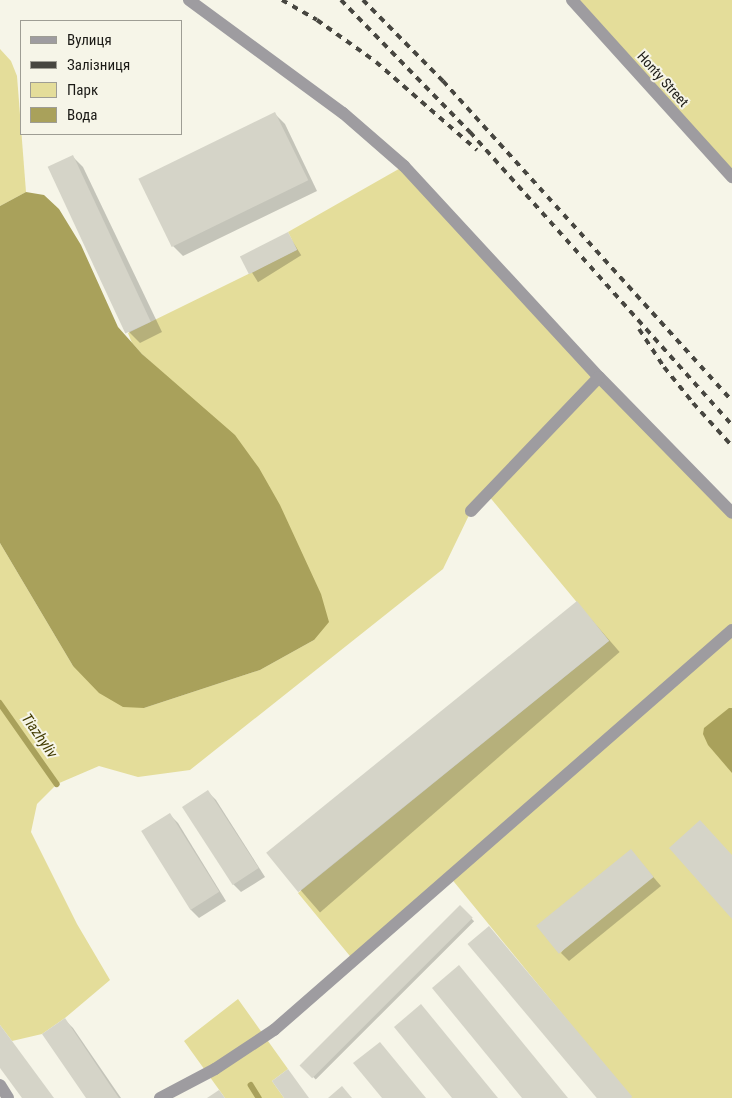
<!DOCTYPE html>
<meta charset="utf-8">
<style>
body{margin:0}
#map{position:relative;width:732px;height:1098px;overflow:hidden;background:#f6f5e8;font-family:"Roboto Condensed",sans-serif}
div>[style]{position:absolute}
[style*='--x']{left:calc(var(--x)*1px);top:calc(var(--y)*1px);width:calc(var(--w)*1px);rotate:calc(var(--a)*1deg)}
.green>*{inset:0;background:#e4dd9a}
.water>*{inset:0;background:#a9a15b}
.shadow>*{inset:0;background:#0003;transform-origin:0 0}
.stream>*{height:5.5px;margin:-2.75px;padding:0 2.75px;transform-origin:2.75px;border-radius:2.75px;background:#a9a15b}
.building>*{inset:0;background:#d5d4c8;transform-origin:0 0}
.minor>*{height:12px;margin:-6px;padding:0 6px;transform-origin:6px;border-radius:6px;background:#9e9ca0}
.rail>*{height:4px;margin-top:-2px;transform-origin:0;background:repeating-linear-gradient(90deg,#474640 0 6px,transparent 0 12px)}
span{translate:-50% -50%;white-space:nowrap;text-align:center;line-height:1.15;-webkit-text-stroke:4px #f6f5e8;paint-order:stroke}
.street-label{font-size:14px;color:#1b1a16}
.water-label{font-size:15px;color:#423b00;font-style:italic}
.legend{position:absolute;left:20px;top:20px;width:162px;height:115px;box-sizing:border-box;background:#f6f5e8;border:1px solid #9e9d94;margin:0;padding:6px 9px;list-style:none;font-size:15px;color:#1b1a16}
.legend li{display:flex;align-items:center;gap:10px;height:25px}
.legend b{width:25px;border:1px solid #9e9d94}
</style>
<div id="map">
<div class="green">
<i style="clip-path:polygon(572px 0,732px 0,732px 177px)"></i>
<i style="clip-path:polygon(0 49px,11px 61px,17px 76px,26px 192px,0 206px)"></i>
<i style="clip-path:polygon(404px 166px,732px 513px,732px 1098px,631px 1098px,450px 877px,354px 961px,298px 893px,609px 641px,488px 495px,471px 511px,443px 569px,190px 770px,138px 777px,99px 766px,57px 784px,37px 804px,31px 832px,77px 924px,110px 980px,65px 1018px,42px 1034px,12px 1041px,0 1025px,0 543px,73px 666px,144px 708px,260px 670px,314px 640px,167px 377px,142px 354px,132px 343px,128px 333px,297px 250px,288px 232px)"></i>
<i style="clip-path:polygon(238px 999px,288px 1069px,272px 1081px,284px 1098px,225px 1098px,184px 1041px)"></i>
</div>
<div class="water">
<i style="clip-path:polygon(26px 192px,44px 195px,59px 209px,81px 245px,118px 327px,142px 354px,235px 435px,259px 468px,280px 505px,321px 594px,329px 622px,314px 640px,260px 670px,144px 708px,123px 707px,99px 693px,73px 666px,0 543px,0 206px)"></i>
<i style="clip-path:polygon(729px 708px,732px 708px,732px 773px,708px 745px,703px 734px,704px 728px)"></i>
</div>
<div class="shadow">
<i style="clip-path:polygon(275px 114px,285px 124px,317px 191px,183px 256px,172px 245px)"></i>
<i style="clip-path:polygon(72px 156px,83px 167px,162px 332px,140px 343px,129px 332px)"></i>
<i style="left:288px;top:234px;width:25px;height:51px;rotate:58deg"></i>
<i style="left:577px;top:603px;width:65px;height:397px;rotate:49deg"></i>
<i style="clip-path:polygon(208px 792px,216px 800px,265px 877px,241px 892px,233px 884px)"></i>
<i style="clip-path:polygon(170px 815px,178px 823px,226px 901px,199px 918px,191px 910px)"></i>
<i style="clip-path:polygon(631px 851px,661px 886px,569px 961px,561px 953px)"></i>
<i style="left:460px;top:907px;width:20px;height:224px;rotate:45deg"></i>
<i style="clip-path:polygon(65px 1020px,73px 1028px,121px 1098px,87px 1098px)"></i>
</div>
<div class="stream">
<i style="--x:0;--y:703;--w:99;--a:54.9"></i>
<i style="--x:251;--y:1085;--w:15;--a:58"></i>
</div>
<div class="building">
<i style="left:275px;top:112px;width:76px;height:152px;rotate:64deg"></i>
<i style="left:73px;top:155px;width:184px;height:28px;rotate:65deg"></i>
<i style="left:288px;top:232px;width:20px;height:54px;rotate:63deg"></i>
<i style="left:577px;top:601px;width:51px;height:400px;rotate:51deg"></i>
<i style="left:208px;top:790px;width:93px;height:31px;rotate:57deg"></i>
<i style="left:170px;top:813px;width:93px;height:34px;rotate:58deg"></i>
<i style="clip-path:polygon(700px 820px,732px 855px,732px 919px,669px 848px)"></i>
<i style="left:631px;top:849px;width:36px;height:122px;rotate:51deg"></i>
<i style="left:460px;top:905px;width:18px;height:227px;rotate:45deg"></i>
<i style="left:489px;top:926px;width:223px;height:28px;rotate:50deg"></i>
<i style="clip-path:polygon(459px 965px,568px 1098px,522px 1098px,432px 988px)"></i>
<i style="clip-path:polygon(421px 1004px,498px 1098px,452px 1098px,394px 1027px)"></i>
<i style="clip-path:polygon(65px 1018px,110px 1085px,119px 1098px,86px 1098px,42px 1034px)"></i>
<i style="clip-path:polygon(0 1025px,12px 1041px,54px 1098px,22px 1098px,0 1068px)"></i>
<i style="clip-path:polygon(380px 1042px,426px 1098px,382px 1098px,353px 1063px)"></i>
<i style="clip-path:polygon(288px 1069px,309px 1098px,284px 1098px,272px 1081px)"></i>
<i style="clip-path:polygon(342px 1086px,352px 1098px,328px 1098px)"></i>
<i style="clip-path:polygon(219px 1090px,225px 1098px,207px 1098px)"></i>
</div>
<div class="minor">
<i style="--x:189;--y:0;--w:191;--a:36.3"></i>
<i style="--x:343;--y:113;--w:81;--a:41"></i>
<i style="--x:404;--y:166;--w:287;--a:47.3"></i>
<i style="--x:599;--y:377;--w:190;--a:45.6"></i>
<i style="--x:572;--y:0;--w:239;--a:47.9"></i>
<i style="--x:471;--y:511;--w:185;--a:-46.3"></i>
<i style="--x:0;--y:1085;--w:15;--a:58"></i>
<i style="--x:160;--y:1098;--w:62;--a:-27.8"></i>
<i style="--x:215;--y:1069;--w:71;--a:-33.5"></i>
<i style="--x:274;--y:1030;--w:608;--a:-41.13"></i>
</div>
<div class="rail">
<i style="--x:282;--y:0;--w:40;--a:29.7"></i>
<i style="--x:317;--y:20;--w:72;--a:35.4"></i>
<i style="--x:376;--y:62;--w:134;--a:41.1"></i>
<i style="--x:341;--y:0;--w:185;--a:45.7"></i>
<i style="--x:470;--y:132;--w:393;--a:48.2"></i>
<i style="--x:363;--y:0;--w:114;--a:45.4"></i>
<i style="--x:443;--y:81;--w:431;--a:47.9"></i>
<i style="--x:639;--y:329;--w:45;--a:56.7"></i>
<i style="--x:664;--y:367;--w:46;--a:51.1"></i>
<i style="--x:693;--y:403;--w:58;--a:47.8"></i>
</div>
<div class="street-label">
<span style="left:663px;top:79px;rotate:48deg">Honty Street</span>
</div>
<div class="water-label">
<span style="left:39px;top:736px;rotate:55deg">Tiazhyliv</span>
</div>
<ul class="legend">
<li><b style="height:6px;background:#9e9ca0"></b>Вулиця</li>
<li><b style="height:6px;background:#474640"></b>Залізниця</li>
<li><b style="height:14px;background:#e4dd9a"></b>Парк</li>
<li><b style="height:14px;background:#a9a15b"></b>Вода</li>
</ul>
</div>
